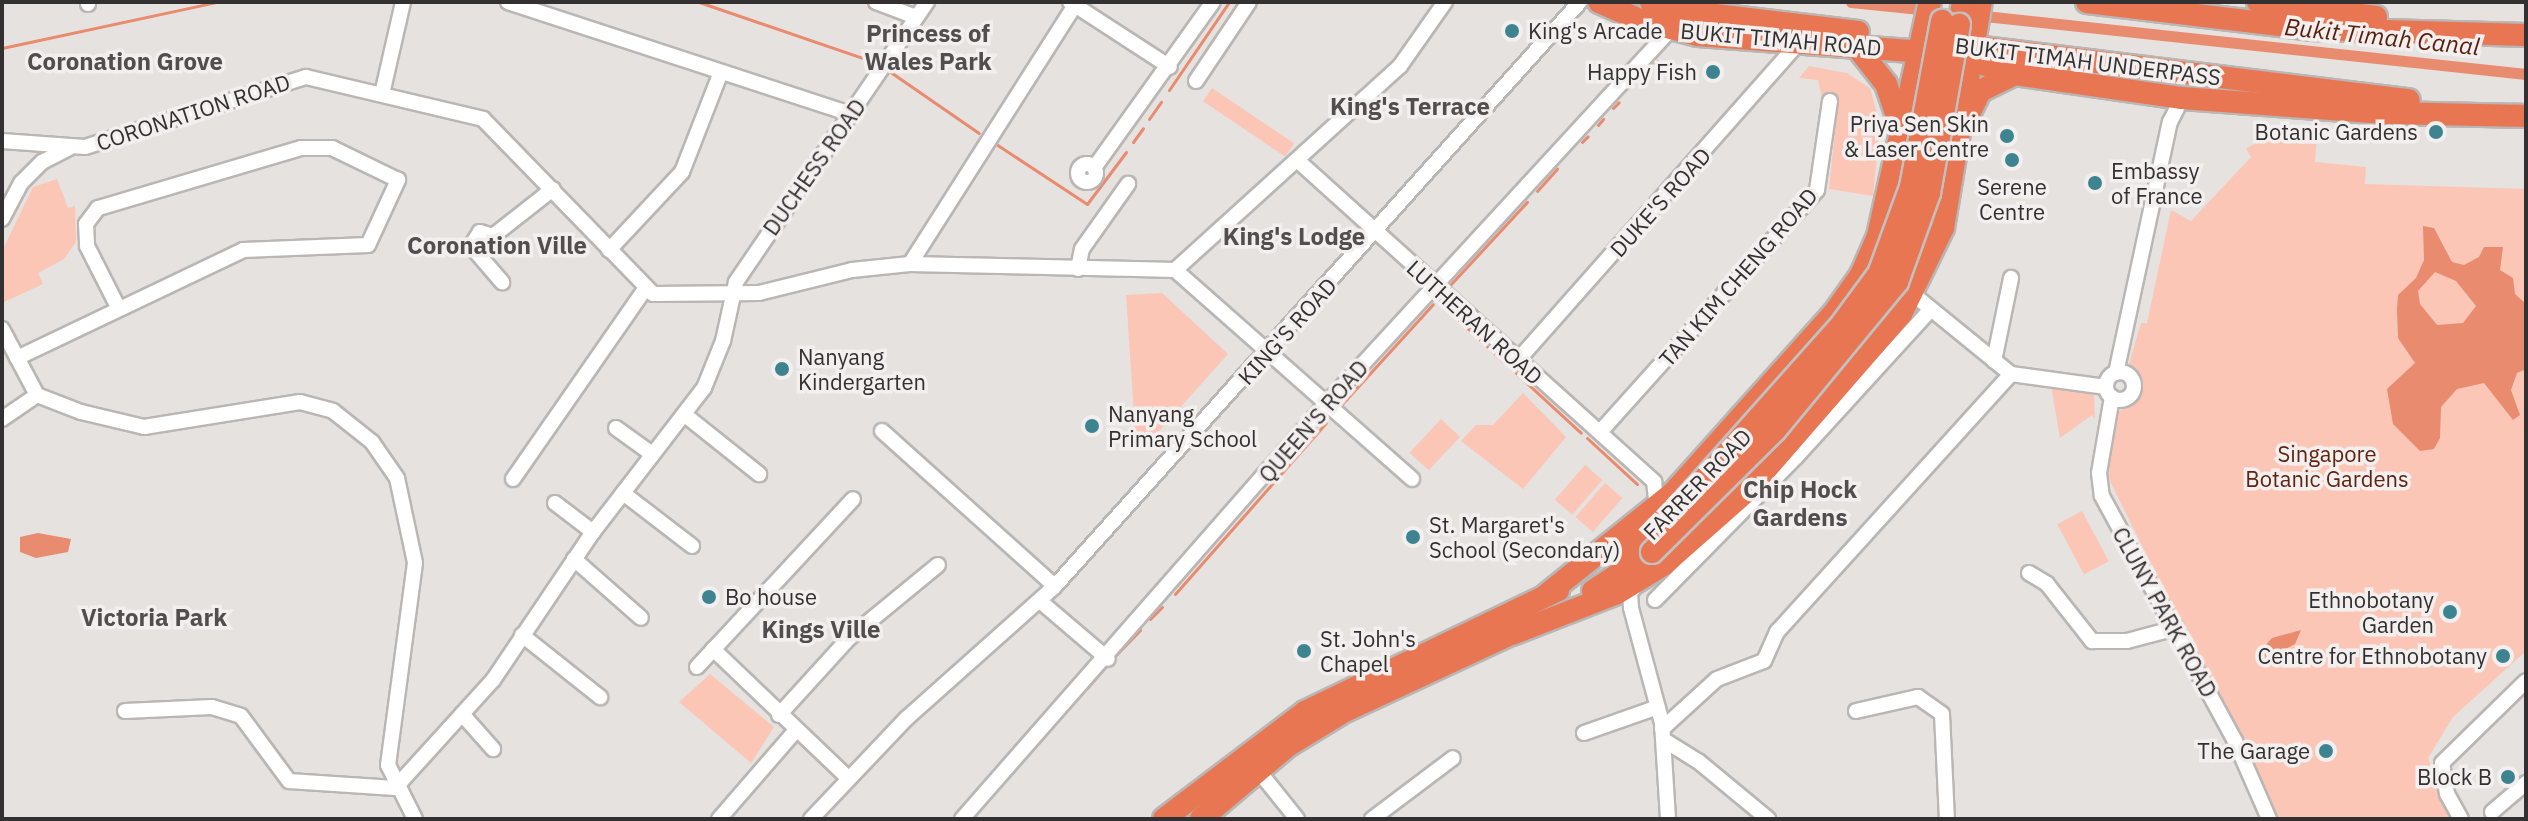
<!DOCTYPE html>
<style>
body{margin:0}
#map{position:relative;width:2528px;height:821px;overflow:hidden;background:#e6e2e0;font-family:"IBM Plex Sans",sans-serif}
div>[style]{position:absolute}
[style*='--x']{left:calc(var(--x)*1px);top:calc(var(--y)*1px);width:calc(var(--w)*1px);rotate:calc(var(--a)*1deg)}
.green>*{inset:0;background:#fbc6b6;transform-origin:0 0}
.water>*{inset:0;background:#e88b6e}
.stream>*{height:3px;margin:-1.5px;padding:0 1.5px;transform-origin:1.5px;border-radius:1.5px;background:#e88b6e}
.canal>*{height:11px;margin:-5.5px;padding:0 5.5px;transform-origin:5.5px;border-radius:5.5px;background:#e88b6e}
.roads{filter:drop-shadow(2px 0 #bab6b4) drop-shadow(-2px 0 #bab6b4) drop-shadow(0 2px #bab6b4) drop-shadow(0 -2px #bab6b4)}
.minor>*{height:14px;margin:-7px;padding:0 7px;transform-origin:7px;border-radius:7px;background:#fff}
.minor>.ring{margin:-7px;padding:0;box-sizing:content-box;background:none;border:14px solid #fff;border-radius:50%}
.highway>*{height:22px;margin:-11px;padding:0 11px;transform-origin:11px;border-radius:11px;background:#e97652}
.bridges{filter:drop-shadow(2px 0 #c2c1c1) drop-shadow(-2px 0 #c2c1c1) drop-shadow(0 2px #c2c1c1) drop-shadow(0 -2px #c2c1c1)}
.highway-bridge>*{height:22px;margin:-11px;padding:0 11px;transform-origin:11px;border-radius:11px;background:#e97652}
.dots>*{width:22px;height:22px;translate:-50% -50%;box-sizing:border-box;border:4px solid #f3efee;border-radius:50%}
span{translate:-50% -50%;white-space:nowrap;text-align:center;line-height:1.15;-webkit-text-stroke:7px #f3efee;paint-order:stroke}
.poi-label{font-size:22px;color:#323030}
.left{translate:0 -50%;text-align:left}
.right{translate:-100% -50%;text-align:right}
.street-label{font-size:22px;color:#323030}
.park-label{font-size:22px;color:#5e2411}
.neighbourhood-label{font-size:24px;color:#514e4d;font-weight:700}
.water-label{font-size:24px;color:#581e0b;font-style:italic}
.frame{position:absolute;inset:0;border:4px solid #323030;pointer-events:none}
</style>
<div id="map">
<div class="green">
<i style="clip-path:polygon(1809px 66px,1847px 73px,1870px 88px,1880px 124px,1873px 196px,1829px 189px,1838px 101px,1822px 98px,1818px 80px,1799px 78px)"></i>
<i style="left:1212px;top:88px;width:99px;height:16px;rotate:34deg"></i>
<i style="clip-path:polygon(2272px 132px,2317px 134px,2315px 162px,2366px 167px,2365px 184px,2526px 189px,2526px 651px,2453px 717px,2428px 758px,2452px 819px,2276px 819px,2109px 479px,2112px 416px,2133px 402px,2141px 389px,2138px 373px,2129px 364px,2141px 323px,2147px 323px,2171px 210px,2191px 221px,2251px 157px,2246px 149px)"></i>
<i style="clip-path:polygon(57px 179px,68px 208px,75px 206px,76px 242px,64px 259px,38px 273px,43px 284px,2px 303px,2px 251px,33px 187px)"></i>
<i style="clip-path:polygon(1162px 293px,1228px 354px,1145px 447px,1136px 444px,1126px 295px)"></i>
<i style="clip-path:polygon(2051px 386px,2094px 395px,2095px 419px,2092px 415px,2060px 438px)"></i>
<i style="clip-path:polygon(1523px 393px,1566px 437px,1523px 489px,1461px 441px,1476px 425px,1493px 425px)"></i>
<i style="left:1441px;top:419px;width:26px;height:46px;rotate:43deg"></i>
<i style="left:1585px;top:465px;width:23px;height:46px;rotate:41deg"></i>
<i style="left:1605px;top:483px;width:23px;height:45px;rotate:41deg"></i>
<i style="left:2082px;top:511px;width:57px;height:28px;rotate:62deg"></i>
<i style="clip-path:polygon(710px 674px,774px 727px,751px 763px,679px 702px)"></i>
</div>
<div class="water">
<i style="clip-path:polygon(evenodd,2423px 226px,2434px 228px,2452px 262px,2464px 265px,2479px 257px,2484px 247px,2503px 247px,2500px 270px,2513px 278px,2515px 294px,2526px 304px,2526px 369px,2517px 373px,2511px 390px,2520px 415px,2513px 420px,2484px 383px,2457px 389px,2441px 407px,2440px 438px,2434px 449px,2420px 451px,2393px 424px,2387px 389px,2415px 363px,2398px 338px,2397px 309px,2398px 295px,2416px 278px,2424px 260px,2423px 226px,2435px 272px,2456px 281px,2476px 306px,2463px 323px,2437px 325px,2420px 304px,2418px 291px,2435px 272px)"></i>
<i style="clip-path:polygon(38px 533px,71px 539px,68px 552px,36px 558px,20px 552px,20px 537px)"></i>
<i style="clip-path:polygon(2301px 630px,2295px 644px,2282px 651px,2287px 657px,2279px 665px,2267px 662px,2263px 648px,2272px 638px)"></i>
</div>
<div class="stream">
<i style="--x:699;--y:2;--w:185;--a:18.9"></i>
<i style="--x:2;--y:48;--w:220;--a:-12.1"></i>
<i style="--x:1653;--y:65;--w:6;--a:-45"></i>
<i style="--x:889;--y:71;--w:109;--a:34.6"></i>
<i style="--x:1169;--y:90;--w:107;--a:-55.7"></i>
<i style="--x:1613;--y:108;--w:8;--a:-45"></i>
<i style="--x:1149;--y:119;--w:21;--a:-55"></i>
<i style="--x:1598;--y:125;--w:8;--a:-50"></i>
<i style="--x:1133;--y:142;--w:17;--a:-54"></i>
<i style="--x:1582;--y:142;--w:8;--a:-45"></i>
<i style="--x:996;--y:144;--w:109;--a:33.4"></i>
<i style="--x:1087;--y:204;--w:65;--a:-53.1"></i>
<i style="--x:1537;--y:191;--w:30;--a:-48"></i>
<i style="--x:1451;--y:284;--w:112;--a:-47.2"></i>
<i style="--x:1450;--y:312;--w:74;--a:42.8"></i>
<i style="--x:1516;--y:373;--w:88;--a:42.7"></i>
<i style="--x:1342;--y:404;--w:135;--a:-47.7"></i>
<i style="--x:1587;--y:438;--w:68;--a:42.6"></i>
<i style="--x:1175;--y:594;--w:228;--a:-48.6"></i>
<i style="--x:1150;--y:619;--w:17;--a:-45"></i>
<i style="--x:1113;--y:658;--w:39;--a:-46"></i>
<i style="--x:1087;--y:688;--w:32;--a:-49"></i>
<i style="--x:1074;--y:702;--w:13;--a:-48"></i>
</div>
<div class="canal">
<i style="--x:1851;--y:2;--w:79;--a:5.8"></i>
<i style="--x:1975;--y:15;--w:554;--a:6.11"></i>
</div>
<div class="roads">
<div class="minor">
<i style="--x:88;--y:2;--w:2;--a:90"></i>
<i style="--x:508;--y:2;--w:361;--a:18.1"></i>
<i style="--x:876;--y:2;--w:43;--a:20.6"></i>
<i style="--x:1070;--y:2;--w:119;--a:33"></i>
<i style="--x:1196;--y:81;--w:95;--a:-56.1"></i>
<i style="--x:382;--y:94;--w:94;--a:-77.1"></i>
<i style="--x:2;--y:141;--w:83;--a:4.1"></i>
<i style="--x:85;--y:147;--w:232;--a:-17.6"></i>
<i style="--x:306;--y:77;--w:182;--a:13.3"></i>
<i style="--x:483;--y:119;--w:244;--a:45.8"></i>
<i style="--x:653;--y:294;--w:106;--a:-0.5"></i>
<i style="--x:759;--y:293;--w:96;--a:-13.9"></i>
<i style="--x:852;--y:270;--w:58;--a:-5.9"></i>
<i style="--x:910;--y:264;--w:265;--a:1.3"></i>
<i style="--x:1175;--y:270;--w:304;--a:-42.2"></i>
<i style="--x:1400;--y:66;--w:78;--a:-54.9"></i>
<i style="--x:1297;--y:160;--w:481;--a:42"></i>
<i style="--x:1654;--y:482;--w:25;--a:83"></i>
<i class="ring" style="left:1078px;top:164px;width:4px;height:4px"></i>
<i style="--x:1094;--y:168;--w:204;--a:-54.4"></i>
<i style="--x:2;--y:219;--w:41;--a:-62.2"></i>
<i style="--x:21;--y:183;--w:30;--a:-45"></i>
<i style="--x:42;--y:162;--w:30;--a:-27"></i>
<i style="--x:493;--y:236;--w:14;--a:-163"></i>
<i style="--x:480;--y:232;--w:17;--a:123"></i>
<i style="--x:471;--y:246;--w:48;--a:49.3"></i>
<i style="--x:493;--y:236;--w:76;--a:-38.1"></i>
<i style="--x:609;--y:250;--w:107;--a:-46.9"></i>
<i style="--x:682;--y:172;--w:107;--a:-68.7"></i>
<i style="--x:910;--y:264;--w:311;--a:-57.5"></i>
<i style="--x:1078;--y:269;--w:20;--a:-79"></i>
<i style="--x:1082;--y:249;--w:80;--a:-54.7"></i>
<i style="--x:1175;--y:270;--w:316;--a:41.4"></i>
<i style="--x:1914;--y:295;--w:125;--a:39.2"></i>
<i style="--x:2011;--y:374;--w:96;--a:7.8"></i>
<i style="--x:2;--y:329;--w:75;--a:62.1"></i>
<i style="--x:37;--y:395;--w:47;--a:21.1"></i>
<i style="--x:81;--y:412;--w:65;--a:13.4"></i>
<i style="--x:144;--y:427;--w:158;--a:-9.1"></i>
<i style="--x:300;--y:402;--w:34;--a:15"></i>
<i style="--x:333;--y:411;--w:50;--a:38.5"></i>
<i style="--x:372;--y:442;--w:44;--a:55.2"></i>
<i style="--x:397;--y:478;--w:87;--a:78"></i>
<i style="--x:415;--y:563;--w:204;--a:97.6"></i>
<i style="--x:388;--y:765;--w:60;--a:63.4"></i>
<i style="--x:17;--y:358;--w:250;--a:-25.5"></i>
<i style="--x:243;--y:250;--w:125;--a:-2.3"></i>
<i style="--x:368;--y:245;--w:72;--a:-65.2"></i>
<i style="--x:398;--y:180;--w:73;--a:-154.1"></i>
<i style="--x:332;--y:148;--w:31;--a:180"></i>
<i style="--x:301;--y:148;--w:212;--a:163.5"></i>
<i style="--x:98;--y:208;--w:20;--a:127"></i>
<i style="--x:86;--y:224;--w:22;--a:87"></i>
<i style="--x:87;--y:246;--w:68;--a:63.1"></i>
<i style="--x:1518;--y:360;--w:426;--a:-48.5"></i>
<i style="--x:1994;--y:361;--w:85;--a:-78.4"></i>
<i class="ring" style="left:2106px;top:372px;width:14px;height:14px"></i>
<i style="--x:2116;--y:373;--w:257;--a:-77.9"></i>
<i style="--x:2170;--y:122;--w:27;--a:-63"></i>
<i style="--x:2112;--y:397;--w:77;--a:99.7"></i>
<i style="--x:2099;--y:473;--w:23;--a:83"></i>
<i style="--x:2102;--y:496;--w:279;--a:61.5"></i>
<i style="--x:2235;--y:741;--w:85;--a:66.4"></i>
<i style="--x:685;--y:415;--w:95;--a:38.6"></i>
<i style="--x:2;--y:419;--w:42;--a:-34.4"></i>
<i style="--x:616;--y:428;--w:44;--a:35.8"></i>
<i style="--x:882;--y:431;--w:232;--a:41.9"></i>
<i style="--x:1600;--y:432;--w:325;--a:-48.1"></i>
<i style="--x:1817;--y:190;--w:90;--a:-81.7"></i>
<i style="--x:513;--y:479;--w:231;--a:-55.2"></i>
<i style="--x:623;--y:493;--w:87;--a:37.5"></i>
<i style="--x:555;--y:503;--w:48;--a:37.3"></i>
<i style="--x:574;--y:559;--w:89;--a:41.4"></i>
<i style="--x:2029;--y:573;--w:21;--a:31"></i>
<i style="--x:2047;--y:584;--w:73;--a:51.7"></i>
<i style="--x:2092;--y:641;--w:35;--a:0"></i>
<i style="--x:2127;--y:641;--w:51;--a:-14.9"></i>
<i style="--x:1638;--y:583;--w:13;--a:129"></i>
<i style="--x:1630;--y:593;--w:15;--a:86"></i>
<i style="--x:1631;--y:608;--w:119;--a:74.9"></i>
<i style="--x:1662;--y:723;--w:96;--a:86.4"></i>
<i style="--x:1655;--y:600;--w:201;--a:-45.4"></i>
<i style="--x:1796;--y:457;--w:200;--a:-47.6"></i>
<i style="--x:1040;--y:601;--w:89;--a:40.5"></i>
<i style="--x:522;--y:635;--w:100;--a:38.5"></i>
<i style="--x:713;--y:649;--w:185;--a:43.7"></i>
<i style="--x:697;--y:667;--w:229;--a:-47.1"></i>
<i style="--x:125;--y:711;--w:87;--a:-2.6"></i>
<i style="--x:212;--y:707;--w:30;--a:17"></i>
<i style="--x:241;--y:716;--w:81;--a:53.6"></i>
<i style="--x:289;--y:781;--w:106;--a:3.8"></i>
<i style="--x:1856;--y:711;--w:64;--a:-12.7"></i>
<i style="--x:1918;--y:697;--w:29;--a:35"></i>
<i style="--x:1942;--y:714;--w:105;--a:87.3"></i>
<i style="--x:462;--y:714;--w:47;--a:48.5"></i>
<i style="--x:779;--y:715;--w:104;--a:-47.7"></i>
<i style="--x:849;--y:638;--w:115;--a:-39.4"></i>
<i style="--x:1662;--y:729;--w:74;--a:-42.3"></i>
<i style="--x:1717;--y:679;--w:50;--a:-21"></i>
<i style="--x:1764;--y:661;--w:32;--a:-66"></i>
<i style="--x:1777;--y:632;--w:348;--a:-47.8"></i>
<i style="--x:1584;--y:733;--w:78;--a:-19.4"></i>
<i style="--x:1664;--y:740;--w:40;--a:32"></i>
<i style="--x:1698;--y:761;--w:91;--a:39.6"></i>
<i style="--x:1257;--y:769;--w:64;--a:51.3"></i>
<i style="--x:395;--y:788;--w:146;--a:-47.8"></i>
<i style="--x:493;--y:680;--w:179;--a:-56"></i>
<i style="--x:593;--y:532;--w:182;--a:-52.4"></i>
<i style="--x:704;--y:388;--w:51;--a:-68"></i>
<i style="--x:723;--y:341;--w:60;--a:-77.6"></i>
<i style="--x:736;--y:282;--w:339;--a:-55.7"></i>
<i style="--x:2492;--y:812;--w:45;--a:-40.5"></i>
<i style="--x:719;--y:819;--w:118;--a:-49.1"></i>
<i style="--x:811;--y:819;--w:139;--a:-46.5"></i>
<i style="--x:907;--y:718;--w:198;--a:-41.7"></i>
<i style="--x:1055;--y:586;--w:785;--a:-48.05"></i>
<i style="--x:962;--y:819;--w:552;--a:-48.75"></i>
<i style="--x:1326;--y:404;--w:510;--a:-47.39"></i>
<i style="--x:1372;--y:819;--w:101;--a:-37"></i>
<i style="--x:2461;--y:819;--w:29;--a:-119"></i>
<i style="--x:2447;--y:794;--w:31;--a:-99"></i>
<i style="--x:2442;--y:763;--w:117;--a:-44.3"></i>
</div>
<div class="highway">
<i style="--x:1599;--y:2;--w:45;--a:23.7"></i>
<i style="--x:1640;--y:20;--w:60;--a:14.5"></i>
<i style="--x:1698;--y:35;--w:213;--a:4.3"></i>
<i style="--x:1910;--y:51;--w:61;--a:8.5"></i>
<i style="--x:1970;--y:60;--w:47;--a:17.3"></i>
<i style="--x:2015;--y:74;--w:169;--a:8.2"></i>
<i style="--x:2182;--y:98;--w:207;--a:4.2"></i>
<i style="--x:2388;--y:113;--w:138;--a:1.2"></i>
<i style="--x:1651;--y:2;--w:40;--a:14.4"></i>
<i style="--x:1690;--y:12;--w:169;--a:6.8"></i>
<i style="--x:2087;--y:2;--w:230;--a:6.8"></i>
<i style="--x:2315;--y:29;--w:211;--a:1.6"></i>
<i style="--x:2258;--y:2;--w:119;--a:7.2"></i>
<i style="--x:1959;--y:25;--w:23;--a:-80"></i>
<i style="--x:1959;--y:45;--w:453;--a:7"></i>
<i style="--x:1856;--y:46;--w:48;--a:51.7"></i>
<i style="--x:1886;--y:84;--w:50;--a:71.2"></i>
<i style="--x:1968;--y:116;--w:28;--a:-64"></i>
<i style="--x:1980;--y:91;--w:39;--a:-26"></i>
<i style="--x:1623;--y:554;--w:58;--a:-38"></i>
<i style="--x:1593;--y:591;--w:71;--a:-33.5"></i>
<i style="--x:1546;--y:595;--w:163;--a:-38.8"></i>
<i style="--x:1673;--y:493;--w:241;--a:-48.2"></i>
<i style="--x:1834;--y:313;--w:47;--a:-54.6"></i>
<i style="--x:1861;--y:275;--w:43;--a:-66.4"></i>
<i style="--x:1878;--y:236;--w:240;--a:-77.5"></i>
<i style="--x:1512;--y:634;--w:113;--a:-21.3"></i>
<i style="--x:1617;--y:593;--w:54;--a:-31.3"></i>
<i style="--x:1663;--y:565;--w:113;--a:-41.4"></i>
<i style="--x:1748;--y:490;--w:233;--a:-49"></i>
<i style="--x:1901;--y:314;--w:96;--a:-64"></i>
<i style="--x:1943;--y:228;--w:229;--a:-80.5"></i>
<i style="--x:1164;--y:819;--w:177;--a:-37.2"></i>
<i style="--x:1305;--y:712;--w:281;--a:-25.7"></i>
<i style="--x:1201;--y:819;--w:115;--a:-40.1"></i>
<i style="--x:1289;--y:745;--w:66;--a:-31.3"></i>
<i style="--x:1345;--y:711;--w:197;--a:-24.9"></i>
</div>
</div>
<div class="bridges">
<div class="highway-bridge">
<i style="--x:1673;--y:514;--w:249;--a:-48.3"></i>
<i style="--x:1839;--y:328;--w:67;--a:-53.5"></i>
<i style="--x:1879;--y:274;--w:93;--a:-69.8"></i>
<i style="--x:1911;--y:187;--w:169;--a:-79.4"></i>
<i style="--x:1652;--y:552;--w:173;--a:-44.8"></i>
<i style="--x:1775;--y:430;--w:192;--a:-50.5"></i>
<i style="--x:1897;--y:282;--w:95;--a:-70.2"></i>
<i style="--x:1929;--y:193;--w:171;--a:-79.9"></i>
</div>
</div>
<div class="dots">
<i style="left:1512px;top:31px;background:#3e8390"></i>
<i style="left:1713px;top:72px;background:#3e8390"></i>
<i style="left:2436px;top:132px;background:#3e8390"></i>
<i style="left:2007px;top:136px;background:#3e8390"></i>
<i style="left:2012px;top:160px;background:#3e8390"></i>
<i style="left:2095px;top:183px;background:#3e8390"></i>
<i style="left:782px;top:369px;background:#3e8390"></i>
<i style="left:1092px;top:426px;background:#3e8390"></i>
<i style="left:1413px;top:537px;background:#3e8390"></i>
<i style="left:709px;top:597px;background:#3e8390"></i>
<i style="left:2450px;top:612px;background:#3e8390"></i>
<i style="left:1304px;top:651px;background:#3e8390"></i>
<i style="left:2503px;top:656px;background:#3e8390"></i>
<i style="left:2326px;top:751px;background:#3e8390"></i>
<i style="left:2508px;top:777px;background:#3e8390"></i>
</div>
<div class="poi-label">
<span class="left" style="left:1528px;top:31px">King's Arcade</span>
<span class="right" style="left:1697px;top:72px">Happy Fish</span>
<span class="right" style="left:1989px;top:136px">Priya Sen Skin<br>&amp; Laser Centre</span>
<span class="right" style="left:2418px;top:132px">Botanic Gardens</span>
<span class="left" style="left:2111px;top:183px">Embassy<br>of France</span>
<span style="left:2012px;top:199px">Serene<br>Centre</span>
<span class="left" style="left:798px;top:369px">Nanyang<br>Kindergarten</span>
<span class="left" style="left:1108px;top:426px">Nanyang<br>Primary School</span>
<span class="left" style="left:1429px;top:537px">St. Margaret's<br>School (Secondary)</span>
<span class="left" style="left:725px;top:597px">Bo house</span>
<span class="right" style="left:2434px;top:612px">Ethnobotany<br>Garden</span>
<span class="left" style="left:1320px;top:651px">St. John's<br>Chapel</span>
<span class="right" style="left:2487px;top:656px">Centre for Ethnobotany</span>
<span class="right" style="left:2310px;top:751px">The Garage</span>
<span class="right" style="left:2492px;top:777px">Block B</span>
</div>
<div class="street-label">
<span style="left:1781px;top:39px;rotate:5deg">BUKIT TIMAH ROAD</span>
<span style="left:2088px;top:61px;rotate:7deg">BUKIT TIMAH UNDERPASS</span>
<span style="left:193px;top:112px;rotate:-18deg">CORONATION ROAD</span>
<span style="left:814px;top:167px;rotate:-55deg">DUCHESS ROAD</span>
<span style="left:1660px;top:202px;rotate:-48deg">DUKE'S ROAD</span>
<span style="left:1738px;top:277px;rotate:-49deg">TAN KIM CHENG ROAD</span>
<span style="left:1475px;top:322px;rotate:42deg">LUTHERAN ROAD</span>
<span style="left:1287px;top:331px;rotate:-48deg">KING'S ROAD</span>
<span style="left:1313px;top:421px;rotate:-49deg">QUEEN'S ROAD</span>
<span style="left:1697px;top:484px;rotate:-46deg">FARRER ROAD</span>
<span style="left:2165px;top:612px;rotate:61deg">CLUNY PARK ROAD</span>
</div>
<div class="park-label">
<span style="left:2327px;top:466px">Singapore<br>Botanic Gardens</span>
</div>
<div class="neighbourhood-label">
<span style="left:928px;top:48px">Princess of<br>Wales Park</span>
<span style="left:125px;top:62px">Coronation Grove</span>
<span style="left:1410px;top:107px">King's Terrace</span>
<span style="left:1294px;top:237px">King's Lodge</span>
<span style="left:497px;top:246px">Coronation Ville</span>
<span style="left:1800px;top:504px">Chip Hock<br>Gardens</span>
<span style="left:154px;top:618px">Victoria Park</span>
<span style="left:821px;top:630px">Kings Ville</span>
</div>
<div class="water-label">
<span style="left:2382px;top:37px;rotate:6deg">Bukit Timah Canal</span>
</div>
<div class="frame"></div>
</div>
